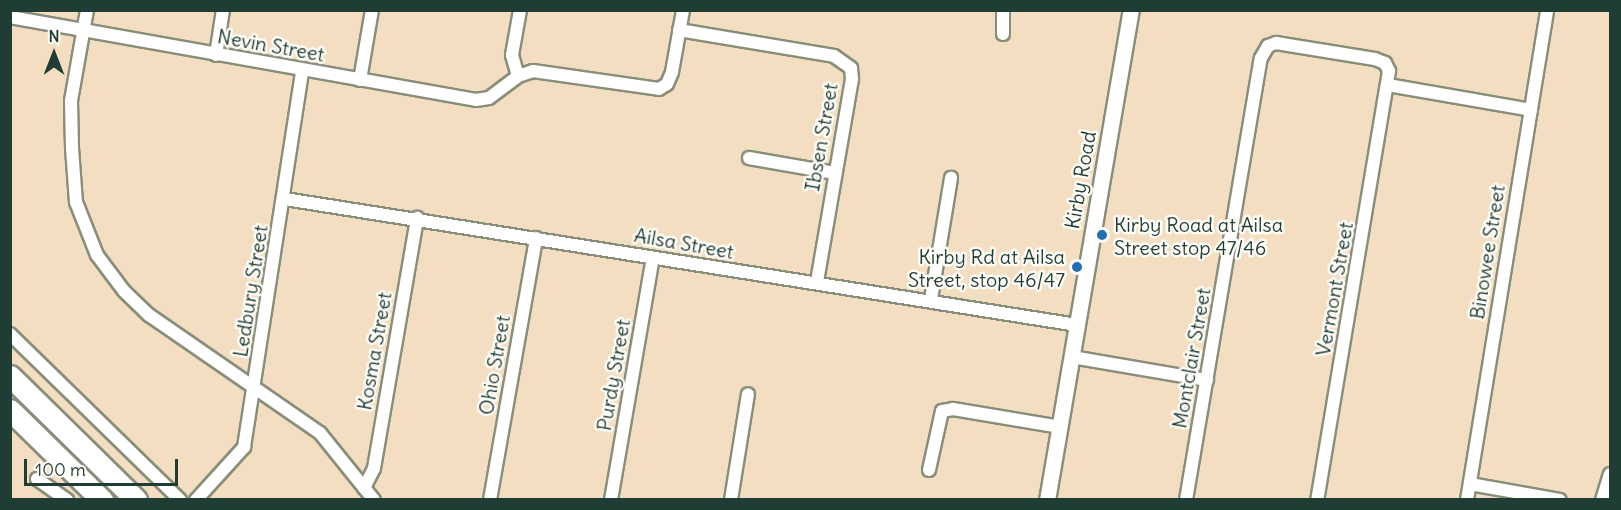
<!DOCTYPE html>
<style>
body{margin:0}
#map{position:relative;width:1621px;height:510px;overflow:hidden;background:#f3dec1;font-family:Delius,sans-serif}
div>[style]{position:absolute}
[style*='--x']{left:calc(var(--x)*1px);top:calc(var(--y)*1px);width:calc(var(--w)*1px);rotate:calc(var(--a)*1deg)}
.roads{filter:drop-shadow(2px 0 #898e7a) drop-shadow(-2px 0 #898e7a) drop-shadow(0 2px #898e7a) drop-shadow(0 -2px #898e7a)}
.minor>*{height:12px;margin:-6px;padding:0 6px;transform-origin:6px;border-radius:6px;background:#fff}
.tertiary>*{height:15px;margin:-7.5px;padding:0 7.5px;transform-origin:7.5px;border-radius:7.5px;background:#fff}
.trunk>*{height:21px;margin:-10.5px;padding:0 10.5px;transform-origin:10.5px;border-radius:10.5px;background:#fff}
.dots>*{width:16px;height:16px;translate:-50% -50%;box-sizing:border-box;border:3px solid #fdfcf7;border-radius:50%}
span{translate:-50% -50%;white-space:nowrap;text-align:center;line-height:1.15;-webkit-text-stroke:5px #fdfcf7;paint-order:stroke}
.street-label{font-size:20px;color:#1f3d34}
.poi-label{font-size:20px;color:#1f3d34}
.left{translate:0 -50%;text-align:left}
.right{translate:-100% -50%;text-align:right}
.frame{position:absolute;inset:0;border:12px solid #1f3d34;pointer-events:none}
.north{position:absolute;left:24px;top:24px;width:60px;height:60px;-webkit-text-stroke:4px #fdfcf7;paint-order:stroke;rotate:0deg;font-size:16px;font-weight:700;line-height:24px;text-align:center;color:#1f3d34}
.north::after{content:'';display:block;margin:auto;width:21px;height:27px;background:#1f3d34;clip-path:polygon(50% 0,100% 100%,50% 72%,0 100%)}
.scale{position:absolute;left:24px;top:459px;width:154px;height:27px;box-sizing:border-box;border:3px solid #1f3d34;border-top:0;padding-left:8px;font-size:18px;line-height:21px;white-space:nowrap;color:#1f3d34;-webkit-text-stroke:4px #fdfcf7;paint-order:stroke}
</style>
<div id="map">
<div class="roads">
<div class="minor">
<i style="--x:87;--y:10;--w:92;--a:100"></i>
<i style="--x:71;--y:101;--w:47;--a:88.8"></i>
<i style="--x:72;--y:148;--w:54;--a:85.8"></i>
<i style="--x:76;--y:202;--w:57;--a:68.4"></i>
<i style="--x:97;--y:255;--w:45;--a:53.1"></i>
<i style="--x:124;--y:291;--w:35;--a:44"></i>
<i style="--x:149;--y:315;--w:208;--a:34.6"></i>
<i style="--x:320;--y:433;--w:86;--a:51.1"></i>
<i style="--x:1003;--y:10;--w:24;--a:90"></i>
<i style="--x:10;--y:17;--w:473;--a:10.1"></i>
<i style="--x:476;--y:100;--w:13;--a:-9"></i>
<i style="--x:489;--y:98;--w:36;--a:-37"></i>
<i style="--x:518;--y:76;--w:16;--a:-18"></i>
<i style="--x:533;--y:71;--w:127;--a:8.1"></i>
<i style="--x:659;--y:89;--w:9;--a:-32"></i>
<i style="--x:667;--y:84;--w:13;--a:-67"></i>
<i style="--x:672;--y:72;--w:63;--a:-79.9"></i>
<i style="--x:679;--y:30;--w:157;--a:9.5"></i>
<i style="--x:834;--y:56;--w:21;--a:35"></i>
<i style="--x:851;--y:68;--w:11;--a:85"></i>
<i style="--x:852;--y:79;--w:205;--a:99.8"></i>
<i style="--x:216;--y:55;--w:46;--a:-81.2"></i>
<i style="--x:518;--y:76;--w:22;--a:-106"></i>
<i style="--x:512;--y:55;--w:46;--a:-79.9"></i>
<i style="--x:360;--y:80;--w:71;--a:-80.3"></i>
<i style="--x:1388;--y:85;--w:145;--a:9.9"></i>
<i style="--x:749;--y:158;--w:87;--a:9.9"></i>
<i style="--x:285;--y:199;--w:802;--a:9.04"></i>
<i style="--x:931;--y:299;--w:123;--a:-80.6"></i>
<i style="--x:10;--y:334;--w:238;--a:44.3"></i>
<i style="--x:1072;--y:357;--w:137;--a:9.7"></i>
<i style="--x:929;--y:470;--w:60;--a:-77.6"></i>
<i style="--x:942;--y:411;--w:11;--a:-10"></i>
<i style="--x:953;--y:409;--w:109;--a:9.5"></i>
<i style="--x:37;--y:479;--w:37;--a:35"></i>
<i style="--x:1470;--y:484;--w:91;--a:10.1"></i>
<i style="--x:364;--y:488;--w:22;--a:-63"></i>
<i style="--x:374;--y:468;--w:254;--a:-80.2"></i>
<i style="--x:196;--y:500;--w:72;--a:-47.8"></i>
<i style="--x:244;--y:447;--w:380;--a:-81.2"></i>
<i style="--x:490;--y:500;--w:266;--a:-80"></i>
<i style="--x:611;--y:500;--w:246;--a:-80.2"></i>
<i style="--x:731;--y:500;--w:107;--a:-80.9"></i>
<i style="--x:1186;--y:500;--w:448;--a:-80.4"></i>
<i style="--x:1261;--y:58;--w:14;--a:-60"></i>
<i style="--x:1268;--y:46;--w:9;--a:-21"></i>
<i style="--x:1276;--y:43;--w:100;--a:9.2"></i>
<i style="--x:1375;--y:59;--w:11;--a:22"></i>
<i style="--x:1385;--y:63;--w:9;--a:63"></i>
<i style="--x:1389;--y:71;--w:435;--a:99.5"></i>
<i style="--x:1467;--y:500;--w:496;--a:-80.7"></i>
<i style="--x:1602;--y:500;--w:27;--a:-73"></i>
</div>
<div class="tertiary">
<i style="--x:1047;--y:500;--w:497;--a:-80.3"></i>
</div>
<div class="trunk">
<i style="--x:10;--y:376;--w:177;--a:44.5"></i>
<i style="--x:10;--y:410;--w:129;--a:44.4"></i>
</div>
</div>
<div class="dots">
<i style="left:1102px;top:235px;background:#1f6fb2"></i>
<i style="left:1077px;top:267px;background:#1f6fb2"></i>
</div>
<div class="street-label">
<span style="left:271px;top:45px;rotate:10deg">Nevin Street</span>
<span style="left:821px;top:137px;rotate:-80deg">Ibsen Street</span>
<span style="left:1080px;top:180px;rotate:-80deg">Kirby Road</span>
<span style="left:684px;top:243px;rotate:10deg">Ailsa Street</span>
<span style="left:1487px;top:252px;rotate:-81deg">Binowee Street</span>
<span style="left:1334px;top:289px;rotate:-80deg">Vermont Street</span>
<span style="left:250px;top:291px;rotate:-81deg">Ledbury Street</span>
<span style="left:374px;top:351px;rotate:-80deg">Kosma Street</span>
<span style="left:1191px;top:358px;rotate:-80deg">Montclair Street</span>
<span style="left:494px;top:365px;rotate:-80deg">Ohio Street</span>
<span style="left:613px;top:375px;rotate:-80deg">Purdy Street</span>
</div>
<div class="poi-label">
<span class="left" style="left:1114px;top:236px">Kirby Road at Ailsa<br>Street stop 47/46</span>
<span class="right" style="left:1065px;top:268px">Kirby Rd at Ailsa<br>Street, stop 46/47</span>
</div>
<div class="frame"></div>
<div class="north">N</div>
<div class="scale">100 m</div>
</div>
